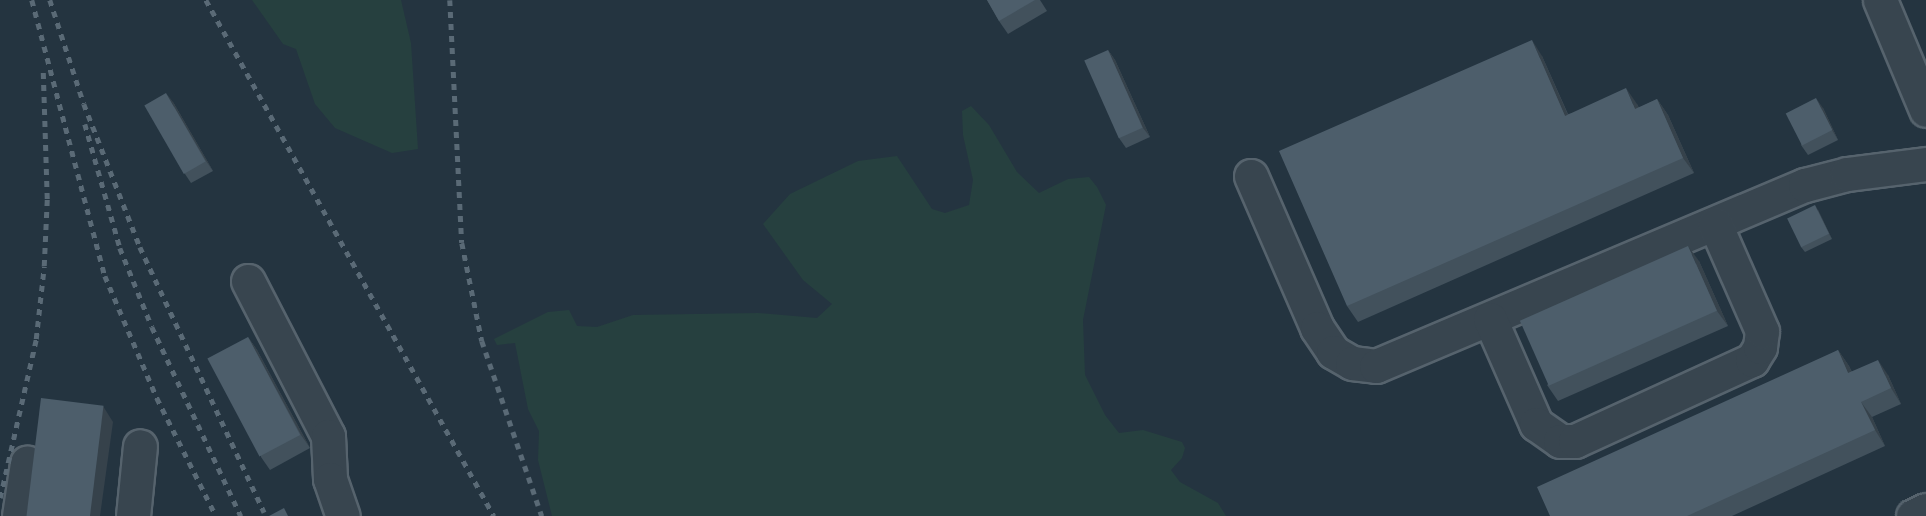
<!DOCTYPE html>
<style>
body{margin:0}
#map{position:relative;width:1926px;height:516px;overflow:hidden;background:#243440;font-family:"Nunito Sans",sans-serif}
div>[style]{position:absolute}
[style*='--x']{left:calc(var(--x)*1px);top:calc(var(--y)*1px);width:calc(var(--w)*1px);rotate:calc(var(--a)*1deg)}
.green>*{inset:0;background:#26403f}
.roads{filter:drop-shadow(2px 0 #56636d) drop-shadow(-2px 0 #56636d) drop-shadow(0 2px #56636d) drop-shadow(0 -2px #56636d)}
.minor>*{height:33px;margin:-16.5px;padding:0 16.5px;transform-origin:16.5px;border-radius:16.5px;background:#38454f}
.rail>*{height:4.5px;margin-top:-2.25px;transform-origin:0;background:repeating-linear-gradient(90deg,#5a6a76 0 6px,transparent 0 12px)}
.wall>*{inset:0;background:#42515c}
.shaded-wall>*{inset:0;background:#36424b}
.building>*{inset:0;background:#4d5e6b;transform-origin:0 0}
span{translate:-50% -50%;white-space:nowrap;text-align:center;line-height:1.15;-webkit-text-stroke:6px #1d2a34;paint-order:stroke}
</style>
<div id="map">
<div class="green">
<i style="clip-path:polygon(252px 0,401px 0,411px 43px,418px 149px,392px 153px,335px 128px,315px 104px,296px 49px,283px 44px)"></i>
<i style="clip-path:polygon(971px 106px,989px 125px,1017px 172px,1039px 193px,1068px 179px,1089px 177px,1097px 187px,1106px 205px,1083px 320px,1085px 375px,1105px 415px,1119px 433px,1143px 430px,1182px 442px,1185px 448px,1182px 458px,1171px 470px,1180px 482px,1218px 503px,1226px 516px,552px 516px,538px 460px,539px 431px,528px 409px,515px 343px,497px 345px,494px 339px,548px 312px,569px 310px,577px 326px,597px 327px,633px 315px,758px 313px,817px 318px,832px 304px,803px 280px,763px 224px,790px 194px,858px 161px,897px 156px,932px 209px,945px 213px,969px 205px,973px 180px,963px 135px,962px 111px)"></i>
</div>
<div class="roads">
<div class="minor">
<i style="--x:1880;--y:0;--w:119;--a:67.3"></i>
<i style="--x:1251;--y:176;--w:166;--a:66.5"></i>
<i style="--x:1317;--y:328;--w:29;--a:56"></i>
<i style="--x:1333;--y:352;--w:22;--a:30"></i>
<i style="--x:1352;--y:363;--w:24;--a:7"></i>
<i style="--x:1376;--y:366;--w:466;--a:-22.9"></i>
<i style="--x:1805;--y:185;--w:43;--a:-14.7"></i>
<i style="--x:1847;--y:174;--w:80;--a:-7.2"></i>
<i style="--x:248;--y:281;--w:174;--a:62.7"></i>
<i style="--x:328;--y:436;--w:43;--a:87.3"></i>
<i style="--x:330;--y:479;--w:39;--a:71"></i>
<i style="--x:1490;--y:319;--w:115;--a:66.3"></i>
<i style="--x:1536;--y:424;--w:29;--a:35"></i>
<i style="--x:1560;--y:441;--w:15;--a:0"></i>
<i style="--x:1575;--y:441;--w:195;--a:-24.6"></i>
<i style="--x:1752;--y:360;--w:15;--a:-58"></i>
<i style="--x:1760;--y:347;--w:16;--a:-83"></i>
<i style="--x:1762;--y:331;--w:117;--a:-113.7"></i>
<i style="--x:19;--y:516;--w:54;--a:-81.4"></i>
<i style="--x:133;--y:516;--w:70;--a:-84.3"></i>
<i style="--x:1913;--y:516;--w:14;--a:-25"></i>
</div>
</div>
<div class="rail">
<i style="--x:32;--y:0;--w:285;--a:75.2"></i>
<i style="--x:105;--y:276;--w:133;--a:66.9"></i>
<i style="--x:157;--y:398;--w:132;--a:63.4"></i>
<i style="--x:50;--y:0;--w:109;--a:71.9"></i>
<i style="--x:84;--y:104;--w:154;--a:68.6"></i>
<i style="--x:140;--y:247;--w:293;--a:64.9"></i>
<i style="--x:206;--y:0;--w:591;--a:60.83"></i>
<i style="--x:450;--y:0;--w:243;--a:87.2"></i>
<i style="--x:462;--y:243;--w:100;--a:78.5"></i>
<i style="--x:482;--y:341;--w:185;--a:71.1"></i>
<i style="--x:85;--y:124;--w:129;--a:74.2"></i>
<i style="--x:120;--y:248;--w:85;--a:67.9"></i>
<i style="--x:152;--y:327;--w:209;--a:64.8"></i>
<i style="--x:0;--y:498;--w:163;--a:-77.2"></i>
<i style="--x:36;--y:339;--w:73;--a:-83.7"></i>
<i style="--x:44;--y:266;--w:67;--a:-87.4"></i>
<i style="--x:47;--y:199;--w:128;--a:-91.8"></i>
</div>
<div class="wall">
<i style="clip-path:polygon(987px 0,1040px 0,1047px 11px,1008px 34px,999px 21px)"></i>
<i style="clip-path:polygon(1108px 50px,1115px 60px,1150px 137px,1126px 148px,1119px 138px)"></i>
<i style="clip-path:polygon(1542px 56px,1568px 114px,1637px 104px,1639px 108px,1657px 99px,1668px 115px,1694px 173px,1358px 322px,1347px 306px)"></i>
<i style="clip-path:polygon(173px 102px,213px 171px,191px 183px,185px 174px)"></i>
<i style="clip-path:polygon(1823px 108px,1838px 140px,1808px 155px,1801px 145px)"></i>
<i style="clip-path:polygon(1818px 210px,1832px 239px,1805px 252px,1801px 247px)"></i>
<i style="clip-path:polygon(1699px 261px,1728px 326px,1558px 401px,1547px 385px)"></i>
<i style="clip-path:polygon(248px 337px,257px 350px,310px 448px,270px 470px,261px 457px)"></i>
<i style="clip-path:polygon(1838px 350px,1849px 366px,1852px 372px,1888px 375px,1901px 404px,1872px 417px,1885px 446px,1732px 516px,1550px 516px)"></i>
</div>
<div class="shaded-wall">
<i style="clip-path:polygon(1532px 40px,1542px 56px,1575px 131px,1565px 116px)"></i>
<i style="clip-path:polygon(1108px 50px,1115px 60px,1150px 137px,1143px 128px)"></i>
<i style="clip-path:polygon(1626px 88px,1637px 104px,1646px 125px,1635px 109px)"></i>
<i style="clip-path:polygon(166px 93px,173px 102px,213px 171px,206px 161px)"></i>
<i style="clip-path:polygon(1816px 98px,1823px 108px,1838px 140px,1832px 130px)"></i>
<i style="clip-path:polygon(1657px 99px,1668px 115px,1694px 173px,1683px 158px)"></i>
<i style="clip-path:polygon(1815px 205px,1818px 210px,1832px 239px,1829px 234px)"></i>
<i style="clip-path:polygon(1688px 246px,1699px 261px,1728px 326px,1717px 311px)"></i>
<i style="clip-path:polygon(248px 337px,257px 350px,310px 448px,301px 435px)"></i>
<i style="clip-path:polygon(1838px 350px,1849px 366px,1859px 389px,1848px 373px)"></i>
<i style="clip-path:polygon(1878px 360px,1888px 375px,1901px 404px,1891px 388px)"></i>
<i style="clip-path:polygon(1861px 402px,1872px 417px,1885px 446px,1875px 430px)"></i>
<i style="clip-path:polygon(103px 406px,113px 422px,100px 516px,87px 516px)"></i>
</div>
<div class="building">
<i style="clip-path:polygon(987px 0,1035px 0,999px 21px)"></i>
<i style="clip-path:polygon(1532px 40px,1565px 116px,1626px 88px,1635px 109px,1657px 99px,1683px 158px,1347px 306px,1279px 151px)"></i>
<i style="left:1108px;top:50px;width:85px;height:26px;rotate:66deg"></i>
<i style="left:166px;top:93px;width:79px;height:25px;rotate:60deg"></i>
<i style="left:1816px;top:98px;width:36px;height:34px;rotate:63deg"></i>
<i style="left:1815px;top:205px;width:32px;height:31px;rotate:64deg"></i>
<i style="left:1688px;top:246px;width:71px;height:184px;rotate:66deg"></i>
<i style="left:248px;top:337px;width:111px;height:46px;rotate:62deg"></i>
<i style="clip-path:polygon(1838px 350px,1848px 373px,1878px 360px,1891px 388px,1861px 402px,1875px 430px,1687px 516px,1550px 516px,1537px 487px)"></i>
<i style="left:41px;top:398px;width:63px;height:119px;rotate:7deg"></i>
<i style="clip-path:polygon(284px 508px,288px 516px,269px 516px)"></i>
</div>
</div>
